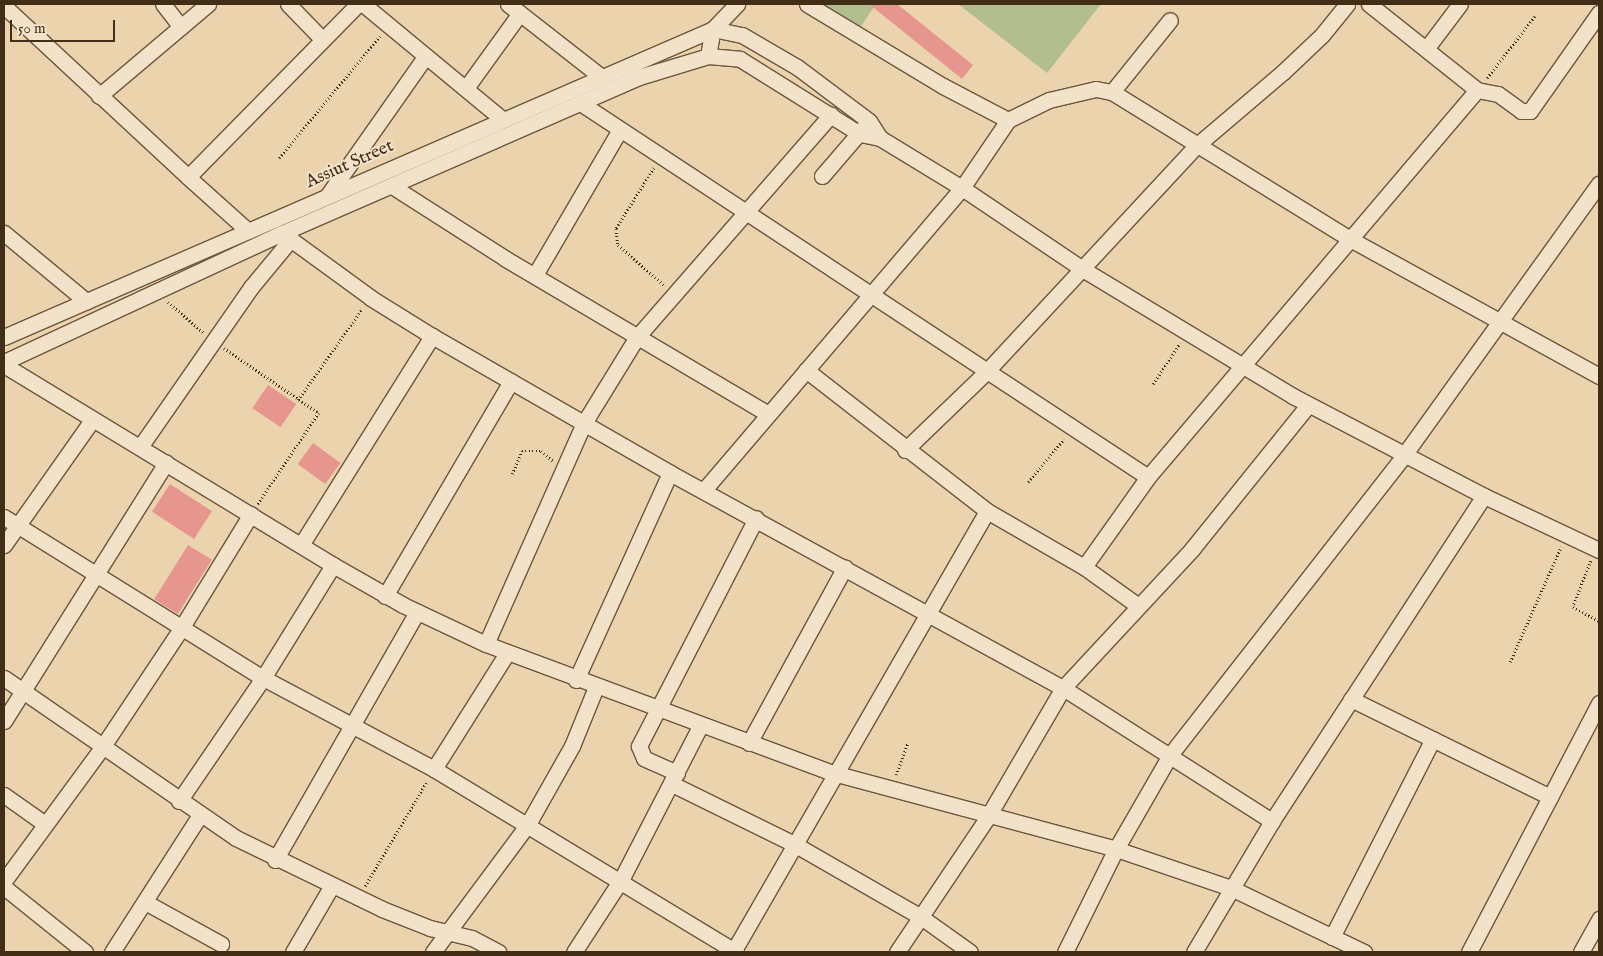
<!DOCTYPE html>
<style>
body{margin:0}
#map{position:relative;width:1603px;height:956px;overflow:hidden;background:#ebd3ae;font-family:"IM FELL English",serif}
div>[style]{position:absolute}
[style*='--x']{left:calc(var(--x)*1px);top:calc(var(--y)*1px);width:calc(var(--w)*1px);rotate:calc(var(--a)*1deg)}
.green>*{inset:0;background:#b2be8e}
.building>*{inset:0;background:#e6968e;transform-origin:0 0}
.path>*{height:2.5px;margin-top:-1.25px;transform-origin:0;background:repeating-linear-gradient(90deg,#422d16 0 1px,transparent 0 3.5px)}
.roads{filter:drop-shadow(1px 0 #6c563c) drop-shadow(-1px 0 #6c563c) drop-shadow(0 1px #6c563c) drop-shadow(0 -1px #6c563c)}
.minor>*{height:15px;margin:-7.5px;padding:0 7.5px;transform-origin:7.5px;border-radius:7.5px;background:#f2e2ca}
span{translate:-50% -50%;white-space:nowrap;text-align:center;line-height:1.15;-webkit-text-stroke:4px #f2e2ca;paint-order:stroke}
.street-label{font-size:18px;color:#422d16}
.frame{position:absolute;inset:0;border:5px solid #422d16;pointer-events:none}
.scale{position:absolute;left:10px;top:20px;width:105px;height:22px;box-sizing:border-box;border:2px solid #422d16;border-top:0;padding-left:6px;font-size:15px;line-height:18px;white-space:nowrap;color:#422d16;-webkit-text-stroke:4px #f2e2ca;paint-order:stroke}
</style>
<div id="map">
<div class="green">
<i style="clip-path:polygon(816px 4px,876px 4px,857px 32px)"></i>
<i style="clip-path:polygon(958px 4px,1101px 4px,1047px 73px)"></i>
</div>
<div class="building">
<i style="clip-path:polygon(869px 4px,897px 4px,973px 65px,962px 79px)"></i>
<i style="left:268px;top:385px;width:34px;height:28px;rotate:34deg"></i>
<i style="left:313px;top:443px;width:34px;height:26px;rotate:36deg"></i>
<i style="left:170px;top:484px;width:50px;height:33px;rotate:33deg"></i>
<i style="left:188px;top:545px;width:28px;height:64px;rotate:32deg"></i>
</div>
<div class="path">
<i style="--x:1487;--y:78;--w:78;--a:-52.3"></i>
<i style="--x:279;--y:158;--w:158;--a:-50.4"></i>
<i style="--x:654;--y:168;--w:72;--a:121.9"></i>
<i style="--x:616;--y:229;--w:16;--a:83"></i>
<i style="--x:618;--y:245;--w:61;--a:41"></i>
<i style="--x:168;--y:302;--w:48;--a:40.7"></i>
<i style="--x:224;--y:348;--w:115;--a:34.4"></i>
<i style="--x:319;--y:413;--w:110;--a:123.8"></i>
<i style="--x:1153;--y:384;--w:49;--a:-56.6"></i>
<i style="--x:298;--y:400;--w:111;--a:-54.9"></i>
<i style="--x:512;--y:474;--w:25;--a:-67"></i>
<i style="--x:522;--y:451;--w:19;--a:0"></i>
<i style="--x:541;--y:451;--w:16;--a:40"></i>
<i style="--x:1028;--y:482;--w:56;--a:-50.1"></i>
<i style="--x:1591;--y:561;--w:49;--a:111.4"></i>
<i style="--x:1573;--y:607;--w:30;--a:28"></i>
<i style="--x:1510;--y:662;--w:126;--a:-66.1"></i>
<i style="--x:896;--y:775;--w:33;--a:-70"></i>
<i style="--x:365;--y:886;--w:122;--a:-59.4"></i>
</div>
<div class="roads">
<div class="minor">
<i style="--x:163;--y:4;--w:29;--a:52"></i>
<i style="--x:288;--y:4;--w:49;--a:45.8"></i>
<i style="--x:363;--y:4;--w:180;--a:39.6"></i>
<i style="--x:508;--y:4;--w:117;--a:38"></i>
<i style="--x:807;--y:4;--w:159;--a:31.1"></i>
<i style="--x:943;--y:86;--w:73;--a:27.6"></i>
<i style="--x:4;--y:6;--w:251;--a:42.9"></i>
<i style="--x:1426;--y:49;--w:56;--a:-52.9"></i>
<i style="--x:708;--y:56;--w:27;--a:-80"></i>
<i style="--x:713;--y:29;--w:35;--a:-46"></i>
<i style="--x:466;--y:88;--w:92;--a:-54.2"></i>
<i style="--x:1477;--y:90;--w:21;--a:11"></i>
<i style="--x:1498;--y:94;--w:29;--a:36"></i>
<i style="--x:1521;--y:111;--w:9;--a:0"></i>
<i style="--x:1530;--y:111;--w:120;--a:-54.9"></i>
<i style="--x:1112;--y:92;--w:92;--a:-51.1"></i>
<i style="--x:99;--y:96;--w:143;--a:-40.2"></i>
<i style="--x:582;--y:104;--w:678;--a:33.39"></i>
<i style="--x:822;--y:176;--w:66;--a:-49.3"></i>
<i style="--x:392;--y:186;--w:135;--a:32.6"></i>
<i style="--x:506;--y:259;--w:304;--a:30.6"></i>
<i style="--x:328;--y:195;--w:169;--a:-54.9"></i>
<i style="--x:247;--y:230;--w:79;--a:-138.1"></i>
<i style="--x:188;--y:177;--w:243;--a:-45.5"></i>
<i style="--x:4;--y:233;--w:107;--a:39.7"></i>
<i style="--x:282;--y:233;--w:110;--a:36.1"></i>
<i style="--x:371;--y:298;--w:72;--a:31.9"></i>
<i style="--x:432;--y:336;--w:275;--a:29.9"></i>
<i style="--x:670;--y:473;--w:448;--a:28.7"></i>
<i style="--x:1063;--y:688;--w:248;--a:32.5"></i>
<i style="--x:535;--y:275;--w:167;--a:-59.7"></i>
<i style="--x:4;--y:337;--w:773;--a:-23.48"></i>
<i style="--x:713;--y:29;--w:30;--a:12"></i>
<i style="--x:742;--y:35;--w:64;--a:30.2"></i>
<i style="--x:797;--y:67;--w:90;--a:36.9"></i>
<i style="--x:869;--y:121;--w:20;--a:57"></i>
<i style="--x:4;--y:362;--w:306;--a:-24.9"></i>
<i style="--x:282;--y:233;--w:390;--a:-23.6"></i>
<i style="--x:639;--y:77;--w:72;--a:-16.9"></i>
<i style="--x:708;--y:56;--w:32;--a:5"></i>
<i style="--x:740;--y:59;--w:142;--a:32"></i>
<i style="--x:860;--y:134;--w:20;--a:11"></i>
<i style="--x:880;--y:138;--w:96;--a:31.4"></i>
<i style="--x:962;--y:188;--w:147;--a:33.9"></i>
<i style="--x:1084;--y:270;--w:244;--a:31.1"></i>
<i style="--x:1293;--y:396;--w:216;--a:27.6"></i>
<i style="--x:1484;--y:496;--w:127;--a:25.2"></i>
<i style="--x:4;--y:365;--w:385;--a:31.3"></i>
<i style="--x:333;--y:565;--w:81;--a:29.7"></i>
<i style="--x:403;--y:605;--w:92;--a:25.2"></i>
<i style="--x:486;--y:644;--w:370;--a:20.4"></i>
<i style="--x:833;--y:773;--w:293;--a:15"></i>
<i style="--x:1116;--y:849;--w:121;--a:18.7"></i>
<i style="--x:1231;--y:888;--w:148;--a:25.7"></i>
<i style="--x:806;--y:370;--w:229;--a:37.9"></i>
<i style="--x:987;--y:511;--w:112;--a:30"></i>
<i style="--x:1084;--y:567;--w:65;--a:35.6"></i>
<i style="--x:140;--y:447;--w:196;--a:-55.2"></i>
<i style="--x:252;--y:286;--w:61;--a:-50.3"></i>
<i style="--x:905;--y:450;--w:112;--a:-43.9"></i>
<i style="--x:986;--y:372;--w:309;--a:-47.1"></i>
<i style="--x:1196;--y:146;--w:114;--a:-40.4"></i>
<i style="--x:1283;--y:72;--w:54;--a:-43.5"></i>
<i style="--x:1322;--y:35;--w:40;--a:-51"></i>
<i style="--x:704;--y:490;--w:397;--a:-49.5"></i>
<i style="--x:962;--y:188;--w:82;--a:-55.9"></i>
<i style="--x:1008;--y:120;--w:46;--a:-26"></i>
<i style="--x:1049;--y:100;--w:48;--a:-13.2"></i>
<i style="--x:1096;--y:89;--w:16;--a:11"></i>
<i style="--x:1112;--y:92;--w:280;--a:31.7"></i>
<i style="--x:1350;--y:239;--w:284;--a:28.8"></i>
<i style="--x:4;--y:517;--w:305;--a:31.9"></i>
<i style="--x:263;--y:678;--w:194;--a:28"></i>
<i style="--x:434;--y:769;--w:353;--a:31.2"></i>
<i style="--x:4;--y:545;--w:154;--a:-54.8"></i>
<i style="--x:301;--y:545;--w:247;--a:-57.9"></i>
<i style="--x:1084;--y:567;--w:110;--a:-54.6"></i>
<i style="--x:1148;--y:477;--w:508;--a:-49.63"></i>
<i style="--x:1477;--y:90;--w:138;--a:-141.5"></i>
<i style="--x:385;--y:596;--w:249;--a:-59.6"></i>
<i style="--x:486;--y:644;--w:242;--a:-66.1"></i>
<i style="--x:584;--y:423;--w:101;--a:-58.4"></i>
<i style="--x:637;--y:337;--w:295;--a:-48.9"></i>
<i style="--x:4;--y:678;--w:282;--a:34.6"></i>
<i style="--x:236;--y:838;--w:162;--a:25.9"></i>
<i style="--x:382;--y:909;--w:52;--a:21.6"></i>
<i style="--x:430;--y:928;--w:43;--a:13.4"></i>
<i style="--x:472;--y:938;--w:30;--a:28"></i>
<i style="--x:576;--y:680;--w:227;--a:-65.6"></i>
<i style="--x:1351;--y:699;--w:222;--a:26.2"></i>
<i style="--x:4;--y:721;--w:305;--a:-57.9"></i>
<i style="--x:749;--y:743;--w:200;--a:-61.4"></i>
<i style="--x:434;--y:769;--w:137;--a:-57.8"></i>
<i style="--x:677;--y:773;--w:36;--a:-156"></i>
<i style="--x:644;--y:758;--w:13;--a:-113"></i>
<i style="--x:639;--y:746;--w:256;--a:-62.8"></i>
<i style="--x:672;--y:784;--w:136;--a:26.2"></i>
<i style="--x:794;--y:844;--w:146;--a:29.9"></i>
<i style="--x:921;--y:917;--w:60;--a:35.5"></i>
<i style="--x:4;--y:795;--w:50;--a:35.3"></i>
<i style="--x:179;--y:801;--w:149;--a:-55.7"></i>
<i style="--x:263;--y:678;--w:133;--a:-58.2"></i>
<i style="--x:275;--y:860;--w:286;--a:-60.2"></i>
<i style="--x:4;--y:881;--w:167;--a:-53.7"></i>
<i style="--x:103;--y:746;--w:143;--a:-56.4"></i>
<i style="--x:182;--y:627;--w:132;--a:-58.6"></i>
<i style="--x:4;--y:887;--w:104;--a:38.7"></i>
<i style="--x:145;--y:902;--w:87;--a:28.9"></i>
<i style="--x:1332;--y:937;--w:222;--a:-63"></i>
<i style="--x:112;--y:952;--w:163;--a:-57.3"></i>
<i style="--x:293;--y:952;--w:75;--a:-59.7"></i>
<i style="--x:433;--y:952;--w:159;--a:-53.4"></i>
<i style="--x:528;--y:824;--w:90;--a:-60.6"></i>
<i style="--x:572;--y:746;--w:64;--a:-67.9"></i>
<i style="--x:574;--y:952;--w:86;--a:-56.9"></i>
<i style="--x:621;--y:880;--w:173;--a:-62.8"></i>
<i style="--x:733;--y:952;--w:509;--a:-60.06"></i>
<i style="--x:897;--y:952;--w:161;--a:-56.1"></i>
<i style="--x:987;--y:818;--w:151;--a:-59.7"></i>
<i style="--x:1063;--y:688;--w:190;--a:-47.1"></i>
<i style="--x:1192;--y:549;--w:185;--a:-51.1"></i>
<i style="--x:1065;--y:952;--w:115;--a:-63.7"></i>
<i style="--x:1116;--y:849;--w:108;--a:-60.1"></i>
<i style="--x:1170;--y:755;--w:380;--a:-52"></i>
<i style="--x:1404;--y:455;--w:334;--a:-54.3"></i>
<i style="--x:1194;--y:952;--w:152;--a:-59.2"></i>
<i style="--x:1272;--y:821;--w:388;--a:-56.9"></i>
<i style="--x:1469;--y:952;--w:281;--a:-62.4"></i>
<i style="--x:1581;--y:952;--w:38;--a:-61"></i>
</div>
</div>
<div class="street-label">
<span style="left:350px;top:165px;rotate:-24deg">Assiut Street</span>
</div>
<div class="frame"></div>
<div class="scale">50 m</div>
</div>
